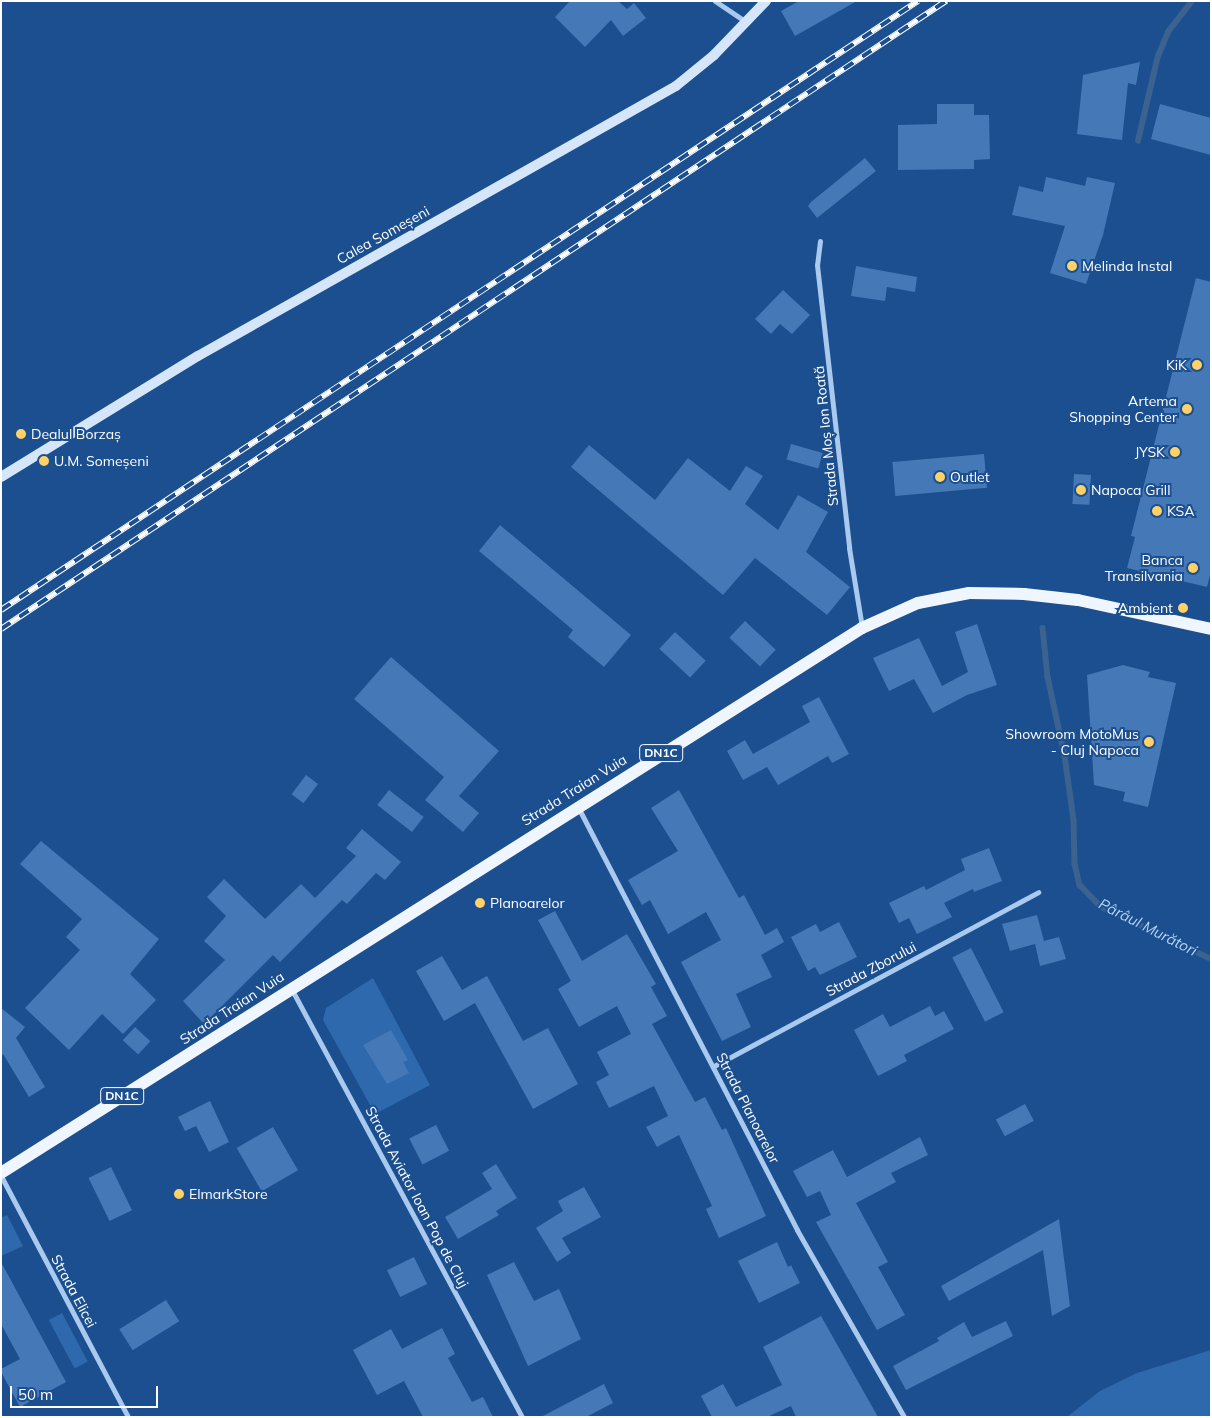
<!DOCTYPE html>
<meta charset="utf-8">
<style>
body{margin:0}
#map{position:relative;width:1212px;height:1418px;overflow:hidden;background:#1b4f8f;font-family:Mulish,sans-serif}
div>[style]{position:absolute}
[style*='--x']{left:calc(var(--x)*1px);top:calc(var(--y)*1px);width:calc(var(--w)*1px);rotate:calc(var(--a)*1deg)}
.green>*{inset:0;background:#2e69ad;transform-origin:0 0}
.stream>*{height:5.5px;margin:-2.75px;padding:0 2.75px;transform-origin:2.75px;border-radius:2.75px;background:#3c6290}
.building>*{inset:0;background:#4478b7;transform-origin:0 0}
.minor>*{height:5px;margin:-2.5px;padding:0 2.5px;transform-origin:2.5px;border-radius:2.5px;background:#a9c9ee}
.secondary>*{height:10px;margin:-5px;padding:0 5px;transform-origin:5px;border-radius:5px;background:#d6e6fa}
.primary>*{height:12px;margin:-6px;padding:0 6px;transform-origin:6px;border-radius:6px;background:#f0f6ff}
.rail>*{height:5.5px;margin-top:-2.75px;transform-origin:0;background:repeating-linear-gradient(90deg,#1b4f8f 0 11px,#fff 0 22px);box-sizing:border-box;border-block:1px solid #fff}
.dots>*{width:14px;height:14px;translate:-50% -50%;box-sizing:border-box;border:2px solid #1b4f8f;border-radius:50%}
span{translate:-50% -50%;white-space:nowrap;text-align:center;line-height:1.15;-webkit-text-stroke:4px #1b4f8f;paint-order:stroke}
.shield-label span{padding:1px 4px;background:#1b4f8f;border:1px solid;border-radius:4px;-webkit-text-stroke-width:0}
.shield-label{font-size:12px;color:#fff;font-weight:700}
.street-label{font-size:14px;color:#fff}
.poi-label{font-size:14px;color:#fff}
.left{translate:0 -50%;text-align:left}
.right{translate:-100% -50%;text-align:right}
.water-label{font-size:15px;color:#b5d3f5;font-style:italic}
.frame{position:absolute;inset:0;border:2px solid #fff;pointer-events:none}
.scale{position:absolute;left:10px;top:1386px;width:148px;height:22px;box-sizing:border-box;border:2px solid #fff;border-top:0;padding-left:6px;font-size:15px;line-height:18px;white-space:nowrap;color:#fff;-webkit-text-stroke:4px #1b4f8f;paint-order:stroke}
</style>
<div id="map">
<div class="green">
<i style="clip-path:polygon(373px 978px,430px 1085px,375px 1114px,323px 1020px,326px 1008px)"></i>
<i style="clip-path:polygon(7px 1215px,23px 1246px,1px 1256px,1px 1218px)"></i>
<i style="left:62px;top:1313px;width:55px;height:15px;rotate:62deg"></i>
<i style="clip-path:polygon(1211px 1350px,1211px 1417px,1067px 1417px,1100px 1391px,1137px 1373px)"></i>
</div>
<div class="stream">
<i style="--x:1138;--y:141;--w:87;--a:-76.8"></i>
<i style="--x:1158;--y:56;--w:26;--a:-67"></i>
<i style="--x:1168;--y:32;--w:39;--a:-52"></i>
<i style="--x:1043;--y:628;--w:49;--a:84.2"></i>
<i style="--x:1048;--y:677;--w:81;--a:77.9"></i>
<i style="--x:1065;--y:756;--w:65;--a:82"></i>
<i style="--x:1074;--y:820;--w:44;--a:88.7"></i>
<i style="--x:1075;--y:864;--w:22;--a:77"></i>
<i style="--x:1080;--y:885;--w:29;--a:46"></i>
<i style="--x:1100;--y:906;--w:123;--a:25.5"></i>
</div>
<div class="building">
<i style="clip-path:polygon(570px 1px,618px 1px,627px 9px,634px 3px,646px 18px,623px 36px,611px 20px,585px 47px,555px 17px)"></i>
<i style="clip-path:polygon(799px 1px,857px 1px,795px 36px,781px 11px)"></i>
<i style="clip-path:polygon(1140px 62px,1136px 85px,1128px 83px,1122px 140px,1077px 134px,1083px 75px)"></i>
<i style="clip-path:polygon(937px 104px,974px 104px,974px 115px,989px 115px,990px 159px,974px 160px,974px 169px,898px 170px,898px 125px,937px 124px)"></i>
<i style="clip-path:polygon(1160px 104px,1211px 118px,1211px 155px,1151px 139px)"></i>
<i style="clip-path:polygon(865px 158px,876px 171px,817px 218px,808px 206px,811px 202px)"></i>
<i style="clip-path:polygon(1046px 177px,1085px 186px,1087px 177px,1115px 183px,1103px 235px,1086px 284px,1050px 273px,1065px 226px,1012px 215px,1019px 186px,1043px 192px)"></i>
<i style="clip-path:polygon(856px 266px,917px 277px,915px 292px,887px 287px,885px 301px,851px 296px)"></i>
<i style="clip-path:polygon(1196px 278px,1211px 282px,1211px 571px,1207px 587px,1127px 568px,1135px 537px,1131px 536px)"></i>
<i style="clip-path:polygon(783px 290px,810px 315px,792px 334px,780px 324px,771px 334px,755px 319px)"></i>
<i style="left:791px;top:444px;width:33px;height:16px;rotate:16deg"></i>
<i style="clip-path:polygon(589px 445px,655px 500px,688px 458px,730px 491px,746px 466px,763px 476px,745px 504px,778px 530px,798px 495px,828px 512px,806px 552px,850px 587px,827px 615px,755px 558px,723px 595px,571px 467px)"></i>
<i style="left:984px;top:454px;width:34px;height:92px;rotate:85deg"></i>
<i style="left:1074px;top:474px;width:17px;height:30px;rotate:3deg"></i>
<i style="clip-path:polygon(500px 525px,631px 635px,604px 667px,568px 637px,573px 630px,479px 551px)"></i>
<i style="left:745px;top:621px;width:42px;height:23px;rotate:43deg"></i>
<i style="clip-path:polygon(977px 624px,997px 685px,967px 695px,933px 713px,914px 679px,889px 691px,873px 658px,919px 638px,942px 686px,968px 672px,955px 632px)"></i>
<i style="left:675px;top:632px;width:42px;height:23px;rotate:43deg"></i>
<i style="clip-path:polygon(391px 657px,499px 751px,459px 796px,479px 813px,463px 832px,425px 800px,444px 777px,354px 699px)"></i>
<i style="clip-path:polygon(1123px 665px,1150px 672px,1148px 677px,1176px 683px,1148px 807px,1123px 801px,1125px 792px,1094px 785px,1087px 675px)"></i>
<i style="clip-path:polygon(819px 697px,849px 754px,832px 763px,828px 756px,778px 785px,767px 767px,743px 780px,727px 751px,745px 740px,753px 754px,810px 722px,802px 706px)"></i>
<i style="left:306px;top:775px;width:15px;height:24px;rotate:37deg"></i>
<i style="left:389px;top:790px;width:44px;height:19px;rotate:38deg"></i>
<i style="clip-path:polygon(679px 790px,739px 898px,744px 895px,765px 935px,777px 928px,784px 942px,761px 955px,772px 977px,736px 994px,751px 1027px,722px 1041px,681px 962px,721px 940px,706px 912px,668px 934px,650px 900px,642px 905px,628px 880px,678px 851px,651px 808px)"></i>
<i style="clip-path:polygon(362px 829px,401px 862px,385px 880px,376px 873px,347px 904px,342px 900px,280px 962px,273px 955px,204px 1024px,183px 1001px,225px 960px,204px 941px,226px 916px,207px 897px,224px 879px,265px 919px,301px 884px,315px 898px,356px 856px,346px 848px)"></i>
<i style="clip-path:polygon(41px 841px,159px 939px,130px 974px,156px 1000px,123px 1034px,102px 1014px,69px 1050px,25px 1008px,80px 950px,66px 937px,82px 919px,20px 864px)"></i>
<i style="clip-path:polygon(989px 848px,1002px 881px,974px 892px,973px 889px,944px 903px,952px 917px,917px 934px,909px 918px,899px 923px,889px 903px,924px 886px,926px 890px,965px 870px,961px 859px)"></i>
<i style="clip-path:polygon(555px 911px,582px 961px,627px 934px,656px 984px,651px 987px,667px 1016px,652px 1024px,695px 1102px,705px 1097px,722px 1130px,726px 1128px,766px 1216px,719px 1238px,706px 1209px,712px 1206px,679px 1135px,657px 1147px,646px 1127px,668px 1116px,654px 1086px,609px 1108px,596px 1082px,609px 1075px,597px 1052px,631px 1034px,617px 1006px,579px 1027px,558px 989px,571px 981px,538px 920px)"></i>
<i style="clip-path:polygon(1037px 915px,1044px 941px,1059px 937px,1066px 959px,1040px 966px,1035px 944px,1010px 951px,1002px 924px)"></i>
<i style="clip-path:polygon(839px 922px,857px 957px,820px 975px,815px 967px,808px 971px,791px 937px,816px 924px,820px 932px)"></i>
<i style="left:971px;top:948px;width:72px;height:21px;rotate:63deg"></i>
<i style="clip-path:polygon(442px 956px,462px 990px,487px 976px,523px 1041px,548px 1028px,578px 1084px,533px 1109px,475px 1003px,444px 1021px,416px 971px)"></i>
<i style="clip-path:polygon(930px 1006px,935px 1016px,944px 1011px,954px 1029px,904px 1055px,907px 1061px,878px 1076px,854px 1030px,883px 1014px,890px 1027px)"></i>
<i style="clip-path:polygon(1px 1008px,25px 1027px,16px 1038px,45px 1087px,29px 1097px,3px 1054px,1px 1057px)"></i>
<i style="left:135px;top:1027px;width:21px;height:18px;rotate:43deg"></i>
<i style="clip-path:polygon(391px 1030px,408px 1060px,403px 1062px,409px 1073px,387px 1084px,363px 1045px)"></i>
<i style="clip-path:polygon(210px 1101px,229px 1142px,209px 1152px,196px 1126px,185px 1131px,178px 1117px)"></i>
<i style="left:1025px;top:1104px;width:19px;height:33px;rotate:62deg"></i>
<i style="left:436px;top:1125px;width:29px;height:30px;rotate:63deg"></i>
<i style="left:273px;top:1127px;width:50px;height:42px;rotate:60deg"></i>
<i style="clip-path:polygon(920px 1137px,928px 1155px,891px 1173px,896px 1182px,856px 1203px,888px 1262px,878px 1267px,905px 1315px,877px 1330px,816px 1222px,831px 1215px,820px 1191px,807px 1197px,793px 1171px,833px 1150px,847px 1177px)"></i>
<i style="clip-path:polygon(496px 1164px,517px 1198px,496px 1211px,499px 1215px,458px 1239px,445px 1217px,492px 1189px,482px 1173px)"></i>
<i style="left:111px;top:1167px;width:48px;height:25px;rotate:64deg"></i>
<i style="clip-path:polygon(584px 1187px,601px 1217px,562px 1238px,571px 1253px,557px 1262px,536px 1228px,563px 1211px,558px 1201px)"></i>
<i style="clip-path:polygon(1059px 1219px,1070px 1306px,1052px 1316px,1043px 1250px,949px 1301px,941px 1286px)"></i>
<i style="clip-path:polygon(777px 1242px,788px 1267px,791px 1265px,800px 1283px,759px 1303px,738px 1261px)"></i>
<i style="left:414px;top:1257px;width:30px;height:30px;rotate:64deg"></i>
<i style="clip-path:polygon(1px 1262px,66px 1382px,20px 1407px,1px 1372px,1px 1369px,20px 1359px,1px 1324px)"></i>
<i style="clip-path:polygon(514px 1262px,534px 1301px,559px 1289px,581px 1339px,528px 1366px,487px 1275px)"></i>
<i style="left:166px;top:1300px;width:25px;height:55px;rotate:58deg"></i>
<i style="clip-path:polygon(821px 1316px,878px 1417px,796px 1417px,791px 1406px,767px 1417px,712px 1417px,701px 1396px,723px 1384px,736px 1407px,782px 1385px,763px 1347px)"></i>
<i style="clip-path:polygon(1006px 1321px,1013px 1336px,906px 1390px,893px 1366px,939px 1341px,937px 1338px,964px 1322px,972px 1337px)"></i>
<i style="clip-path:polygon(442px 1328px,455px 1354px,448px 1358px,472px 1402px,483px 1397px,493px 1417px,423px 1417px,404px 1381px,377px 1395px,353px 1350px,391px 1329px,402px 1349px)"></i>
<i style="clip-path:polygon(604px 1384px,613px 1403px,586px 1417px,541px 1417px)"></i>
</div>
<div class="minor">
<i style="--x:715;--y:1;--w:37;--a:34"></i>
<i style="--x:820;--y:241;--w:24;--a:97"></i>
<i style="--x:817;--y:265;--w:285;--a:83.5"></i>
<i style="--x:849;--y:548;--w:80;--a:80.7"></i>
<i style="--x:579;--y:809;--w:474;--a:62.6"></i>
<i style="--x:797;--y:1230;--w:215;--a:60.2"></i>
<i style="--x:292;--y:990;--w:485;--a:61.7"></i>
<i style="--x:714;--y:1066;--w:368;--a:-28.2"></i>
<i style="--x:1;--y:1176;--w:272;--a:62.2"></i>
</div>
<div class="secondary">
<i style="--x:1;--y:477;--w:231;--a:-31.6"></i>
<i style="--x:198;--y:356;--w:549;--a:-29.46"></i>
<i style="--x:676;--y:86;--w:49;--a:-39.2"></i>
<i style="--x:714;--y:55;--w:75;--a:-46.1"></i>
</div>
<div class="primary">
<i style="--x:1;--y:1173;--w:1019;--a:-32.33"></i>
<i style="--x:862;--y:628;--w:61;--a:-24.1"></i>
<i style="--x:918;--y:603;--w:52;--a:-11.1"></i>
<i style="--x:969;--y:593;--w:55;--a:1"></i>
<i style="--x:1024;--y:594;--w:54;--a:6.3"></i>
<i style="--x:1078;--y:600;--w:136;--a:12.3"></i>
</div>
<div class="rail">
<i style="--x:1;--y:610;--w:1101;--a:-33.59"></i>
<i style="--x:1;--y:629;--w:1135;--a:-33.61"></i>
</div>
<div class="dots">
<i style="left:1072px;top:266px;background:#ffd166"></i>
<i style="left:1197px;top:365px;background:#ffd166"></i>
<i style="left:1187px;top:409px;background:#ffd166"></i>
<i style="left:21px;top:434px;background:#ffd166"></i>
<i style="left:1175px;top:452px;background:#ffd166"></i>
<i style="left:44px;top:461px;background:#ffd166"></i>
<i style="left:940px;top:477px;background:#ffd166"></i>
<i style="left:1081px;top:490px;background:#ffd166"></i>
<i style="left:1157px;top:511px;background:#ffd166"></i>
<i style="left:1193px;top:568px;background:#ffd166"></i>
<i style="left:1183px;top:608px;background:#ffd166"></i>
<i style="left:1149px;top:742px;background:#ffd166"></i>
<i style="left:480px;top:903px;background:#ffd166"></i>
<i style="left:179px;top:1194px;background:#ffd166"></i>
</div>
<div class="shield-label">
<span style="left:661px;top:753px">DN1C</span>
<span style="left:122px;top:1096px">DN1C</span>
</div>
<div class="street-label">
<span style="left:383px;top:235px;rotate:-29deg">Calea Someșeni</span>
<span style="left:826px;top:436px;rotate:-96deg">Strada Moș Ion Roată</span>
<span style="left:574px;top:790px;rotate:-32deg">Strada Traian Vuia</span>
<span style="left:871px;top:969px;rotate:-28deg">Strada Zborului</span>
<span style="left:232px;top:1008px;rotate:-33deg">Strada Traian Vuia</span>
<span style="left:748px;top:1108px;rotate:63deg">Strada Planoarelor</span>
<span style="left:417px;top:1197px;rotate:62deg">Strada Aviator Ioan Pop de Cluj</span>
<span style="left:74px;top:1291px;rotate:62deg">Strada Elicei</span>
</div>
<div class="poi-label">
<span class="left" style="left:1082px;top:266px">Melinda Instal</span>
<span class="right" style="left:1187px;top:365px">KiK</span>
<span class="right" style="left:1177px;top:409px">Artema<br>Shopping Center</span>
<span class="left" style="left:31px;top:434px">Dealul Borzaș</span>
<span class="right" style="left:1165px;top:452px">JYSK</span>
<span class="left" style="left:54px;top:461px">U.M. Someșeni</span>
<span class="left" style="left:950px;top:477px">Outlet</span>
<span class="left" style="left:1091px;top:490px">Napoca Grill</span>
<span class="left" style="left:1167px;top:511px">KSA</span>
<span class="right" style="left:1183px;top:568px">Banca<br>Transilvania</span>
<span class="right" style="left:1173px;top:608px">Ambient</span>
<span class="right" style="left:1139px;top:742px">Showroom MotoMus<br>- Cluj Napoca</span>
<span class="left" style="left:490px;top:903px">Planoarelor</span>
<span class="left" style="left:189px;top:1194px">ElmarkStore</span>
</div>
<div class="water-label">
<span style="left:1148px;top:927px;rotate:27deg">Pârâul Murători</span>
</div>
<div class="frame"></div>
<div class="scale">50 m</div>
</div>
